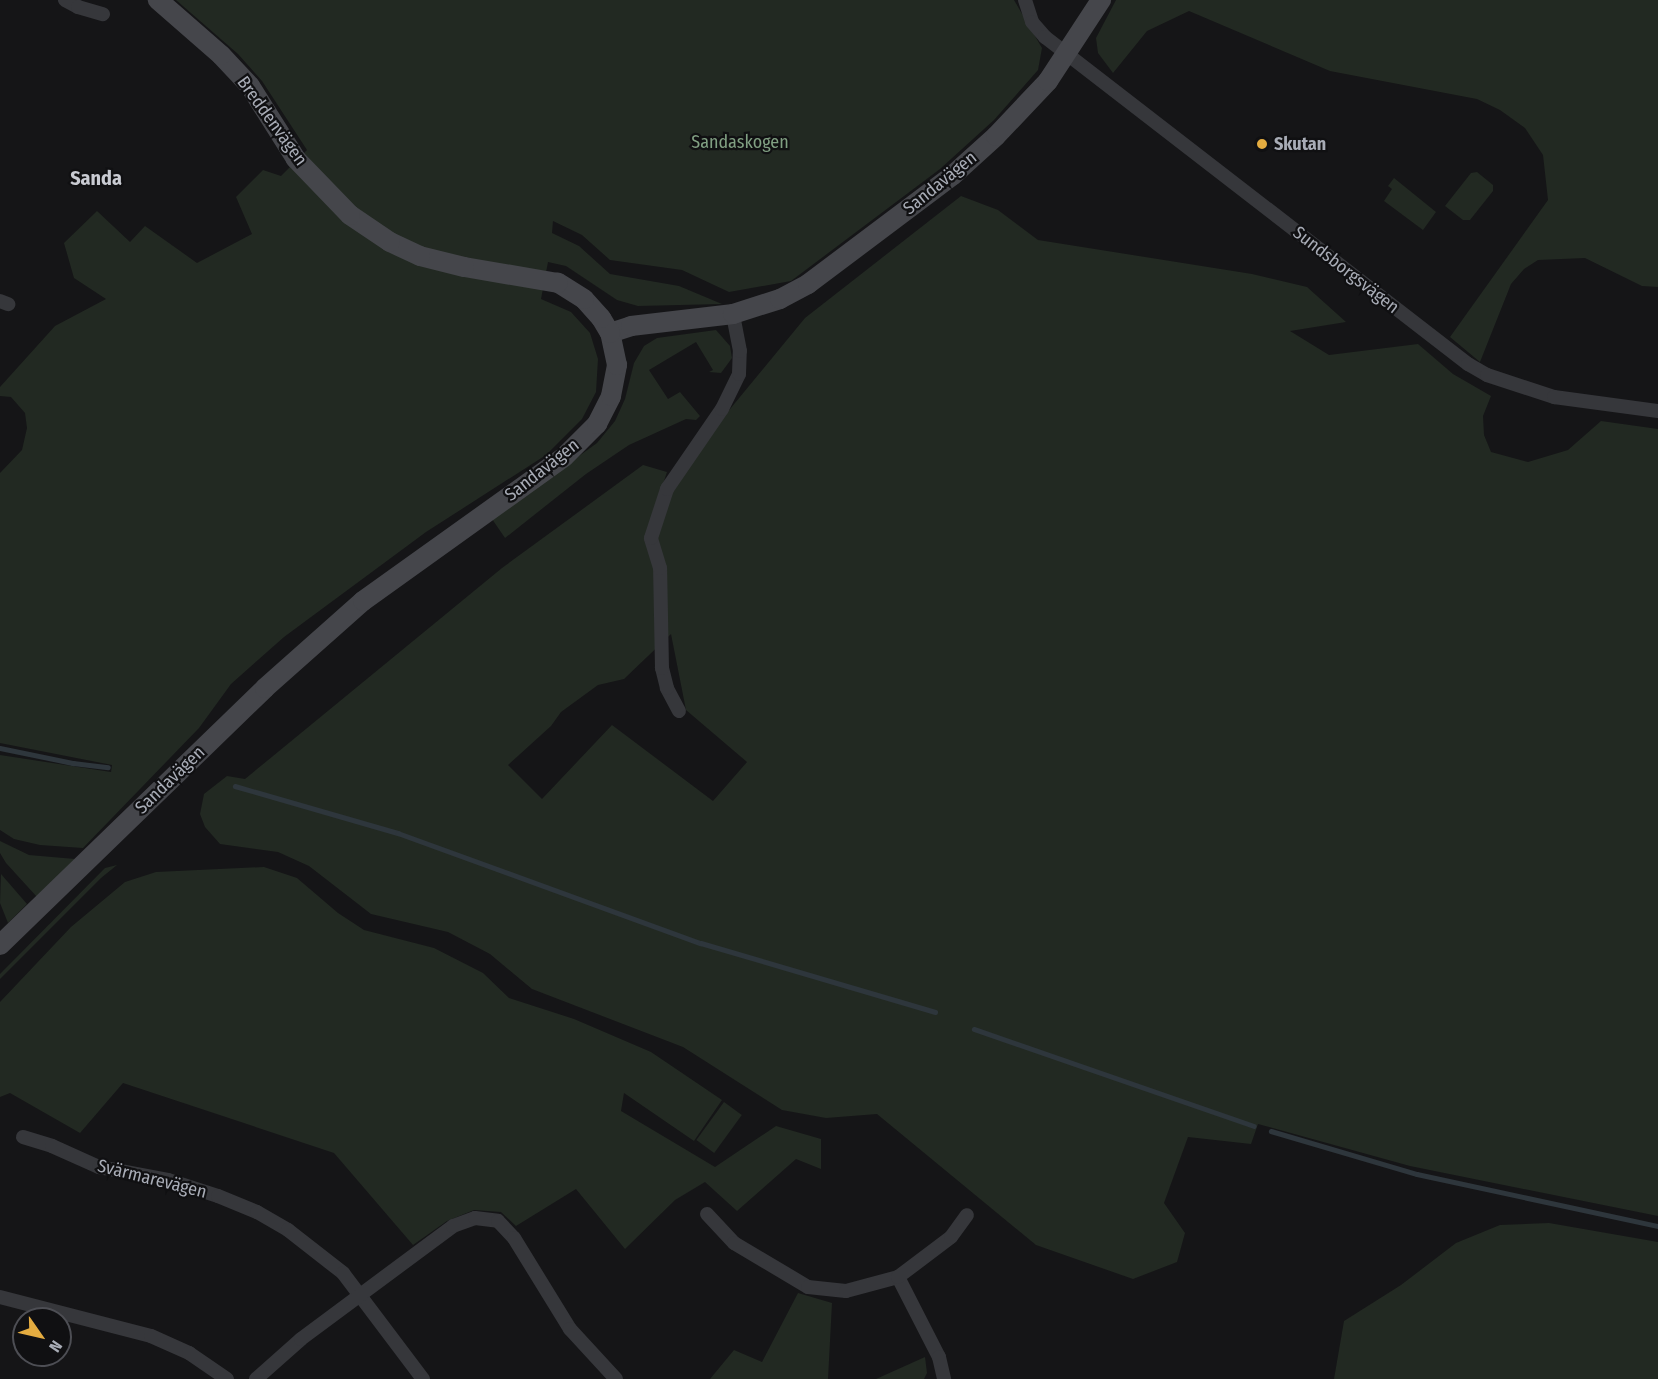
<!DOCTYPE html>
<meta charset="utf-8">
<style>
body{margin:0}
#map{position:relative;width:1658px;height:1379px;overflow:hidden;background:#151517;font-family:"Fira Sans Condensed",sans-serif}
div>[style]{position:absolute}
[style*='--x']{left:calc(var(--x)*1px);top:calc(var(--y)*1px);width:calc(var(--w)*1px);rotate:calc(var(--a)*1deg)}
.green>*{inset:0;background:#222922;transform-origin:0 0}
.stream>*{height:4.5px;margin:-2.25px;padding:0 2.25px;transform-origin:2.25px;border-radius:2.25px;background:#2e363c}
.street>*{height:14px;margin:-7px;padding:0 7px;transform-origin:7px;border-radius:7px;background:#36373b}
.secondary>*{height:20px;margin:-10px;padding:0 10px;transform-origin:10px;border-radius:10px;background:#45464b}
.dots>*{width:16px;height:16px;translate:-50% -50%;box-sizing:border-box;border:3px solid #101012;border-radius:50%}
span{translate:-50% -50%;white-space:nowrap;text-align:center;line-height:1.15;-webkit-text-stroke:4.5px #101012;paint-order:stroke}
.street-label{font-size:18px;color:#a8acb6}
.park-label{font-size:18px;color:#809f82}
.poi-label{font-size:18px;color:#a8acb6;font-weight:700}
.left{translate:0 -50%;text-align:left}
.neighbourhood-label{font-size:20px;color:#c9cbd2;font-weight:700}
.north{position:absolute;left:12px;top:1307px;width:60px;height:60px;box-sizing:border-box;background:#101012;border:2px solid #4d4e54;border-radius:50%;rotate:124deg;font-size:16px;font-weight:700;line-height:24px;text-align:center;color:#a8acb6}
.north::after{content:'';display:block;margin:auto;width:21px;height:27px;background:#e4ac40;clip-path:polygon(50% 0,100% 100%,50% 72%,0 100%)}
</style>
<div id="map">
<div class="green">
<i style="clip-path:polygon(176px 0,1014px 0,1042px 48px,1038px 70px,994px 120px,940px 169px,791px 281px,729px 292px,682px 270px,610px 260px,582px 235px,553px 221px,552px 233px,579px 246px,610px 274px,679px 286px,722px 304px,638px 306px,617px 300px,566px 266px,548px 262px,541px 299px,571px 312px,590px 333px,598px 359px,596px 392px,582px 419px,546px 455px,426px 532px,284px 637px,231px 684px,199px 728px,83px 848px,40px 845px,14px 839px,0 830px,0 755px,111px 772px,112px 765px,0 743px,0 473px,22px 450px,27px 428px,25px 413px,11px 397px,0 396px,0 387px,55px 326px,106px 299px,74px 278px,64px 243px,97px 211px,130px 242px,145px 226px,197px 263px,252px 234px,236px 197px,263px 170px,281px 176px,307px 150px,262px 81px,238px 54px)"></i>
<i style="clip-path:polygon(1116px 0,1658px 0,1658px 287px,1642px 286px,1585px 258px,1538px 260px,1524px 269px,1511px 284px,1480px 362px,1450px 337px,1548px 200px,1543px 155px,1525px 128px,1500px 110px,1477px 99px,1330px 71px,1189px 11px,1147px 31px,1113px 73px,1098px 53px,1096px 38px)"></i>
<i style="clip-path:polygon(1477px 172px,1493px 185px,1493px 191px,1470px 220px,1463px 220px,1445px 206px,1471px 173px)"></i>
<i style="clip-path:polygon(1394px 178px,1436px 212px,1423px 230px,1384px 201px,1392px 189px,1388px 186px)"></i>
<i style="clip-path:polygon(evenodd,961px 196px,998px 210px,1038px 240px,1252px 274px,1307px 287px,1346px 322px,1290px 331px,1329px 355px,1418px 344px,1453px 374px,1491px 396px,1483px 416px,1484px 435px,1491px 452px,1528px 462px,1568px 450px,1601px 421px,1658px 429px,1658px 1216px,1410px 1166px,1258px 1124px,1251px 1144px,1188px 1137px,1164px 1203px,1185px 1233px,1177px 1262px,1133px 1279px,1036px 1245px,877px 1114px,826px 1118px,782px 1110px,683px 1047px,532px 989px,490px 954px,448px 932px,371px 914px,309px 866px,278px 852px,220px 844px,205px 827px,200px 814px,204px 794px,227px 776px,245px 779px,502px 568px,643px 465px,667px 472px,648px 529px,707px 437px,805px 318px,961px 196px,671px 634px,686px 710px,747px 762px,713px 801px,612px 725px,542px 799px,508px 765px,551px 726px,561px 712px,598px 685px,624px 679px,671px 634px)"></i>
<i style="clip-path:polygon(716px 330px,730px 346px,732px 358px,721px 373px,709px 372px,713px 370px,696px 342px,649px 370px,668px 399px,680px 392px,700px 416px,696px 420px,686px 419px,629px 445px,586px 474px,505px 538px,492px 519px,597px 443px,615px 421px,625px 399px,634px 363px,644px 346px,657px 338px)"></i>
<i style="clip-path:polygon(0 841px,29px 855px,75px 859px,37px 897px,6px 863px,0 853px)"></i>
<i style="clip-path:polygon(117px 865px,101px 878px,0 979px,0 974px,105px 868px)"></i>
<i style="clip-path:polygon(264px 867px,297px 878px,338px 913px,364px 930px,434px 948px,483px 973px,509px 998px,574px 1019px,651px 1052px,722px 1100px,694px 1141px,624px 1093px,621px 1111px,715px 1167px,776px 1126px,821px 1139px,821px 1169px,796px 1159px,737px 1211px,705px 1182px,675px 1200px,625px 1249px,576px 1189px,516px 1226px,501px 1212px,474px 1210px,447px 1221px,413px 1245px,334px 1153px,123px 1083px,80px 1133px,10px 1093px,0 1097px,0 1002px,71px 927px,125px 882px,156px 872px)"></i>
<i style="clip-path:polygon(1px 874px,27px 904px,8px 923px,0 903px)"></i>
<i style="left:724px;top:1102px;width:22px;height:47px;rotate:36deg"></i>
<i style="clip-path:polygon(1549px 1223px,1658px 1242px,1658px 1379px,1334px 1379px,1344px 1321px,1401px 1285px,1456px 1243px,1500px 1225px)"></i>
<i style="clip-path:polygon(798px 1293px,832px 1303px,828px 1379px,710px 1379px,734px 1350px,762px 1362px)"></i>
<i style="clip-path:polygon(925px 1357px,927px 1373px,924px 1379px,876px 1379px)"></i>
</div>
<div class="stream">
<i style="--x:0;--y:748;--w:75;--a:11.6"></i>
<i style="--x:73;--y:763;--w:35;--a:7"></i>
<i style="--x:235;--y:786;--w:170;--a:16.1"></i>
<i style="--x:398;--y:833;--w:322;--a:20"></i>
<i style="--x:701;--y:943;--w:244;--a:16.4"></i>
<i style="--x:974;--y:1029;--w:296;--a:19.1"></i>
<i style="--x:1271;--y:1131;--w:152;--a:16.4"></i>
<i style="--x:1417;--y:1174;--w:247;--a:12.2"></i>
</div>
<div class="street">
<i style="--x:65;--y:0;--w:15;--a:28"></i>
<i style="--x:78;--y:7;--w:26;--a:16"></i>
<i style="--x:1025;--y:0;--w:23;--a:72"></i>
<i style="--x:1032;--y:22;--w:20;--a:49"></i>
<i style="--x:1045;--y:37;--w:535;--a:37.71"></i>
<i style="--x:1468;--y:364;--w:22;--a:30"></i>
<i style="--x:1487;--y:375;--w:71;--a:18.2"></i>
<i style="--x:1554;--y:397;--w:105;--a:7.7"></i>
<i style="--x:0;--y:301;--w:9;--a:21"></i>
<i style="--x:679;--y:711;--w:26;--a:-118"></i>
<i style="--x:667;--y:688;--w:21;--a:-104"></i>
<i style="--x:662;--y:668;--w:100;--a:-91.1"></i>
<i style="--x:660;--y:568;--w:31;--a:-107"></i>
<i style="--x:651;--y:538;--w:52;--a:-71.9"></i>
<i style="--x:667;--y:489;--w:97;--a:-55.5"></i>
<i style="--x:722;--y:409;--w:39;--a:-64"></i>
<i style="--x:739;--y:374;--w:23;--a:-88"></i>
<i style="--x:740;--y:351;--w:38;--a:-101"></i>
<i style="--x:23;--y:1137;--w:30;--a:17"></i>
<i style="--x:52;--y:1146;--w:51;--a:24.1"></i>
<i style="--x:99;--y:1167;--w:70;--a:10.7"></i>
<i style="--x:168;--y:1180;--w:52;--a:17.7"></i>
<i style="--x:218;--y:1196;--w:42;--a:22.3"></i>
<i style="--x:257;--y:1212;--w:36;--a:30"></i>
<i style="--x:288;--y:1230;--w:70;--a:38"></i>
<i style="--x:343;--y:1273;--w:133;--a:53"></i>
<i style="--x:707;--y:1214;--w:40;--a:47"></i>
<i style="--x:734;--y:1243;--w:86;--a:30.7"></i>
<i style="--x:808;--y:1287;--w:38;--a:6"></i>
<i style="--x:846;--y:1291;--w:54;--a:-15.1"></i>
<i style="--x:898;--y:1277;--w:90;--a:62.9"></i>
<i style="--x:939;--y:1357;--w:23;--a:77"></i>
<i style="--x:898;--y:1277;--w:66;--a:-37"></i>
<i style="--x:951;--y:1237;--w:27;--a:-54"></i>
<i style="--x:0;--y:1297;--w:156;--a:14.5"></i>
<i style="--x:151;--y:1336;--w:42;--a:24.1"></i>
<i style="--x:189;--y:1353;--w:46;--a:34.4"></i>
<i style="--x:256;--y:1379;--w:60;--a:-41.6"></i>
<i style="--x:301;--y:1339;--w:189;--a:-36.6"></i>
<i style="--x:453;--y:1226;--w:23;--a:-20"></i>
<i style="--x:475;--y:1218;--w:23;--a:7"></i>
<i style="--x:498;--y:1221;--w:23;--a:47"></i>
<i style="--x:514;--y:1238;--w:107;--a:58.4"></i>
<i style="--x:570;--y:1329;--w:68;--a:47.4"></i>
</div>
<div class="secondary">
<i style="--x:610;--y:333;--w:22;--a:-18"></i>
<i style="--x:631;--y:326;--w:103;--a:-6.7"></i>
<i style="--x:733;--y:314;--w:49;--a:-17.7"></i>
<i style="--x:780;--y:299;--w:32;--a:-28"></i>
<i style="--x:808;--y:284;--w:181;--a:-36.9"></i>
<i style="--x:953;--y:175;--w:58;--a:-42.2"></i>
<i style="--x:996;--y:136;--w:76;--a:-46.6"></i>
<i style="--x:1048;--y:81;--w:97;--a:-56.8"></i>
<i style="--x:0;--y:945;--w:369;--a:-44.1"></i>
<i style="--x:265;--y:688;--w:131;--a:-41.6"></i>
<i style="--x:363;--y:601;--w:247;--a:-35.6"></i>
<i style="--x:564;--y:457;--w:47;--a:-45"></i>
<i style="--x:597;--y:424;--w:31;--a:-63"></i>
<i style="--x:611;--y:396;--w:32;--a:-79"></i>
<i style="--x:617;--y:365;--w:33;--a:-102"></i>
<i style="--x:610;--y:333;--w:17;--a:-121"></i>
<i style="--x:601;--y:318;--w:25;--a:-132"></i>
<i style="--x:584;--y:299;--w:31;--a:-148"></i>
<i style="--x:558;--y:283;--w:95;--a:-170.3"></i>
<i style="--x:464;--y:267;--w:45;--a:-166"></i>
<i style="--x:420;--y:256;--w:33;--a:-155"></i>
<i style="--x:390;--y:242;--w:48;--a:-146"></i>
<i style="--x:350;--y:215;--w:78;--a:-134"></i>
<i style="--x:296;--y:159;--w:86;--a:-122.2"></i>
<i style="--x:250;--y:86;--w:42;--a:-133.1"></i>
<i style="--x:221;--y:55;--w:84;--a:-138.9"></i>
</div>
<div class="dots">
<i style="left:1262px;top:144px;background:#e4ac40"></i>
</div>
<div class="street-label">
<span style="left:272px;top:121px;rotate:54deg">Breddenvägen</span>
<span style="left:940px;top:183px;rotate:-39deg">Sandavägen</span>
<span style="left:1346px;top:270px;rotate:38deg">Sundsborgsvägen</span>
<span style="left:542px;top:470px;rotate:-38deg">Sandavägen</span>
<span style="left:170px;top:780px;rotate:-44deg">Sandavägen</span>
<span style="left:152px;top:1179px;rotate:14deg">Svärmarevägen</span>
</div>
<div class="park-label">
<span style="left:740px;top:142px">Sandaskogen</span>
</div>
<div class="poi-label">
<span class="left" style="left:1274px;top:144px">Skutan</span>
</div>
<div class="neighbourhood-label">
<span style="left:96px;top:178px">Sanda</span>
</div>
<div class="north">N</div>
</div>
